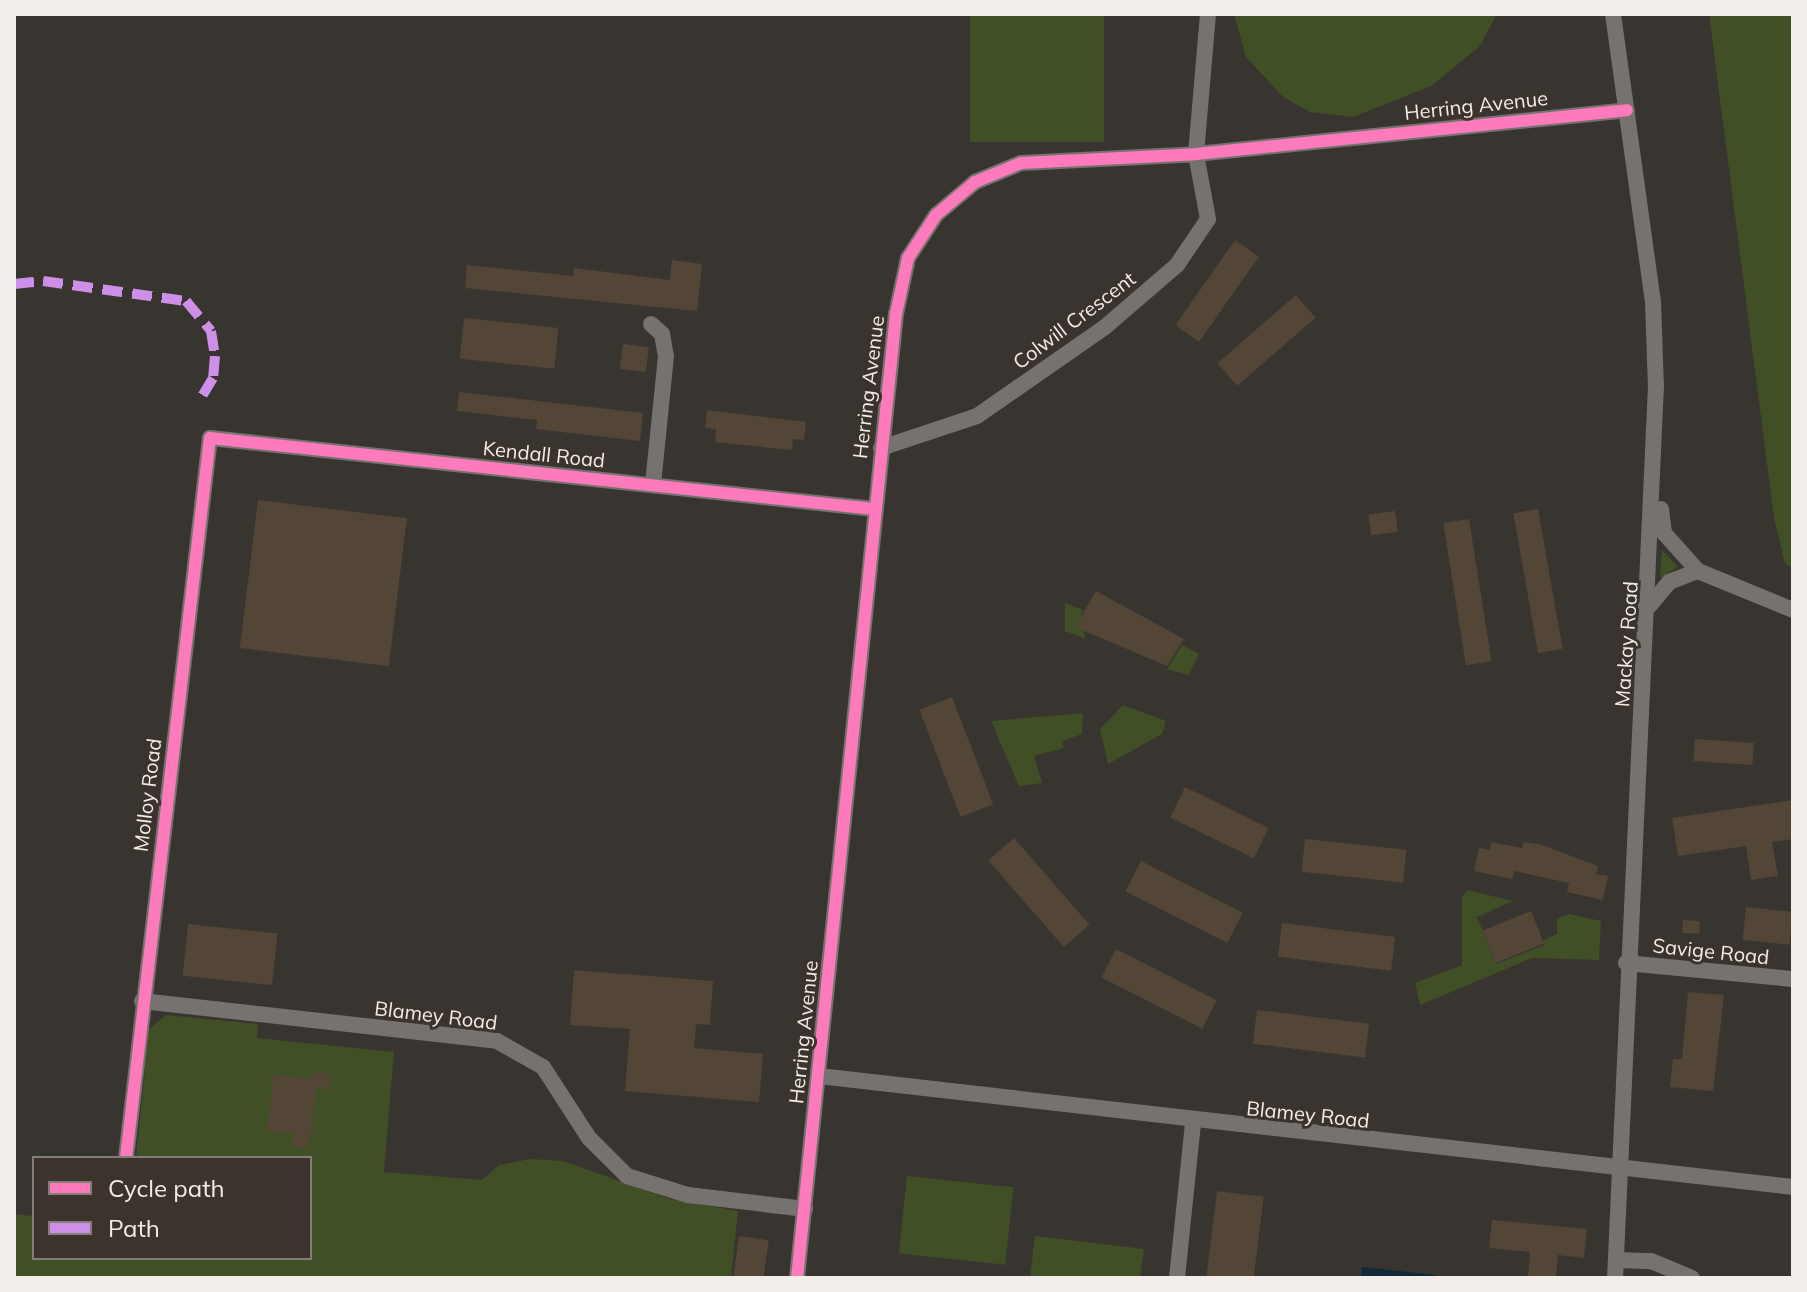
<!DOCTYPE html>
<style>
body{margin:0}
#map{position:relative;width:1807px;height:1292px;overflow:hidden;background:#383430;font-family:Mulish,sans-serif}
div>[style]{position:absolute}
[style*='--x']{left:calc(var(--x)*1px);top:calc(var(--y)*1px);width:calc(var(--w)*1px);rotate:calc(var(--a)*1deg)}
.green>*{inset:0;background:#404f26;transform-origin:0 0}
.water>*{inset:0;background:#102938}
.building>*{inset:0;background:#544636;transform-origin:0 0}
.minor>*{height:16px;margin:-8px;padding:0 8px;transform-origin:8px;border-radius:8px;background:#75726f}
.quiet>*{height:10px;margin-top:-5px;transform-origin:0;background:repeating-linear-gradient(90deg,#ce8fe9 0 20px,transparent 0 30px)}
.cycleway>*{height:12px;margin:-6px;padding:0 6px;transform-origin:6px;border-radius:6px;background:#fd7abc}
span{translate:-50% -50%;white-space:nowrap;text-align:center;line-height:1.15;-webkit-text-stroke:6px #3c332c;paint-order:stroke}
.street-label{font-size:20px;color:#f2ede8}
.frame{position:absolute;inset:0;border:16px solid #f2ede8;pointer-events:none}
.legend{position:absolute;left:32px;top:1156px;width:280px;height:104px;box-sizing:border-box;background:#3c332c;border:2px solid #857d77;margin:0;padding:10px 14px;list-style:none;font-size:24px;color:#f2ede8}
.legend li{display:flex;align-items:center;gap:16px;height:40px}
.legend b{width:40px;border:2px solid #857d77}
</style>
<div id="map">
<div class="green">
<i style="left:970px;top:14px;width:134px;height:128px"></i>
<i style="clip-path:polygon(1234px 14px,1497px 14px,1479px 47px,1431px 86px,1353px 117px,1310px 112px,1283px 97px,1246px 57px)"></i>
<i style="clip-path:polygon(1709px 14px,1793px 14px,1793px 568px,1785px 564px,1774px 518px)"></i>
<i style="clip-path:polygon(1662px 550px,1678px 567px,1660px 578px)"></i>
<i style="clip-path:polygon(1065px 603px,1083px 610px,1079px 621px,1089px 626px,1083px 632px,1086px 639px,1065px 631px)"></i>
<i style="clip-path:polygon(1182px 645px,1199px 654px,1189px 675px,1167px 669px)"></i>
<i style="clip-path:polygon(1123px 705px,1166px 721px,1162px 734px,1108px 764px,1100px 729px)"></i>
<i style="clip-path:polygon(1083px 713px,1082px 734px,1062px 741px,1064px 748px,1034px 756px,1042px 783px,1019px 786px,991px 721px)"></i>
<i style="clip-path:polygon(1467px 890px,1513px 901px,1477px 917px,1496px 964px,1544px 945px,1543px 940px,1557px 934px,1557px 919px,1569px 914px,1601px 921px,1599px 960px,1532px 958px,1420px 1005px,1415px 983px,1462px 965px,1462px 897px)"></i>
<i style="clip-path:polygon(166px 1015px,258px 1024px,257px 1038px,394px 1052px,384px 1172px,482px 1180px,499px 1165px,530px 1159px,563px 1161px,670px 1199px,738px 1211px,731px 1278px,14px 1278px,14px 1214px,34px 1216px,34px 1258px,310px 1258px,310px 1158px,136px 1158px,149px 1029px)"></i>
<i style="left:907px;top:1176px;width:107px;height:78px;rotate:6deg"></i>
<i style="clip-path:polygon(1035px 1236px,1144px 1249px,1140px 1278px,1030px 1278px)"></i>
</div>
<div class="water">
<i style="clip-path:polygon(1362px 1267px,1435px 1275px,1435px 1278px,1361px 1278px)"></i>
</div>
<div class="building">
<i style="left:1235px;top:240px;width:29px;height:104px;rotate:35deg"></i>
<i style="clip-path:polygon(672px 260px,702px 264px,697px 311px,465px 288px,467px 265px,573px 276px,574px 268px,670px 280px)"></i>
<i style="left:1296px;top:295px;width:30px;height:104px;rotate:49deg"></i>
<i style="left:464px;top:318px;width:95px;height:41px;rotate:6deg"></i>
<i style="left:623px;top:344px;width:26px;height:25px;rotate:7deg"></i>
<i style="clip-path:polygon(459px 392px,643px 413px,640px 441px,536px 429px,537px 420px,457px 411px)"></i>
<i style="clip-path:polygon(707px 410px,806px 422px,804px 440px,793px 439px,792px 450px,715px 442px,716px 429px,705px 428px)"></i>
<i style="left:258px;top:500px;width:150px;height:149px;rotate:7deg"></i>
<i style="left:1538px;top:509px;width:142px;height:25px;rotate:80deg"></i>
<i style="left:1395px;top:511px;width:21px;height:27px;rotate:82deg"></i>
<i style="left:1469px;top:519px;width:144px;height:26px;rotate:81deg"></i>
<i style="clip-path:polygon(1096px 591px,1184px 639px,1167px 666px,1075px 627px)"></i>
<i style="left:952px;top:697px;width:115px;height:35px;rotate:69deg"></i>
<i style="left:1695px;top:739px;width:59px;height:22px;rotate:4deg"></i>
<i style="left:1185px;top:787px;width:93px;height:34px;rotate:26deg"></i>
<i style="clip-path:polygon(1793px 800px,1793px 839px,1772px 842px,1778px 876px,1751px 880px,1746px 846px,1678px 856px,1672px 818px)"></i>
<i style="left:1014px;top:838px;width:115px;height:34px;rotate:49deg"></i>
<i style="left:1305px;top:839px;width:102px;height:33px;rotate:6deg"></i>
<i style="clip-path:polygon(1491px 842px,1522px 848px,1524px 842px,1539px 844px,1598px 866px,1596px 874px,1608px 876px,1603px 900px,1567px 892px,1569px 883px,1514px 871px,1512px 879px,1474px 871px,1479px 848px,1490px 850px)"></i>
<i style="left:1141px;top:861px;width:114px;height:34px;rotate:27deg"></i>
<i style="left:1746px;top:907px;width:47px;height:33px;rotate:6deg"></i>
<i style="left:1531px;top:911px;width:35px;height:52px;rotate:68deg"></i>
<i style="left:1683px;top:920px;width:17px;height:13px;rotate:3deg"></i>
<i style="left:1282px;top:923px;width:114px;height:34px;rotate:7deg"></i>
<i style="left:188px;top:924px;width:90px;height:52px;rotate:6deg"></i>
<i style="left:1116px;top:949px;width:113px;height:32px;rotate:27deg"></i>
<i style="clip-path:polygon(574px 970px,713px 981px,710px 1025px,696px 1024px,694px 1048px,763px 1054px,759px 1102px,625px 1091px,630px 1029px,570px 1025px)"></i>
<i style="clip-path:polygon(1688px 992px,1724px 995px,1713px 1091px,1670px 1087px,1673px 1059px,1682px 1059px)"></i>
<i style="left:1257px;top:1010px;width:113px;height:34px;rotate:7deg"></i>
<i style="clip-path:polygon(314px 1072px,331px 1074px,329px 1090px,316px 1088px,310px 1140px,305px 1149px,292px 1147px,294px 1133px,267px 1130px,274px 1074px,313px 1079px)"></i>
<i style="left:1217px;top:1191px;width:47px;height:88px;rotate:7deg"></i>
<i style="clip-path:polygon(1492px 1220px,1587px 1229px,1584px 1258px,1558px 1255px,1556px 1278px,1528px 1278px,1530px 1252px,1489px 1248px)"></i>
<i style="left:739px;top:1236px;width:30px;height:42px;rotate:8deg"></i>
</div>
<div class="minor">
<i style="--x:1613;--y:14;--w:291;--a:82.1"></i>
<i style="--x:1653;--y:302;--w:84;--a:88"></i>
<i style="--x:1656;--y:386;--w:893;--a:92.63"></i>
<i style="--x:651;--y:324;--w:15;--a:42"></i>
<i style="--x:662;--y:334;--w:22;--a:80"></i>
<i style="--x:666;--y:356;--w:130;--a:95.8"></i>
<i style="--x:881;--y:448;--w:101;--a:-18.4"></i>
<i style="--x:977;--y:416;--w:156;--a:-34.8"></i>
<i style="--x:1105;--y:327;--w:95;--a:-40.7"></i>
<i style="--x:1177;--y:265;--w:55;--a:-56"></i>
<i style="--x:1208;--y:219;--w:66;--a:-100.5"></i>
<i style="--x:1196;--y:154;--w:141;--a:-85.1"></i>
<i style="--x:1661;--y:509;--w:24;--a:83"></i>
<i style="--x:1664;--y:533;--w:51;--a:48.2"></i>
<i style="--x:1698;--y:571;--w:103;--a:22.3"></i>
<i style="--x:1650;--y:605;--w:30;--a:-50"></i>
<i style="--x:1669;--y:582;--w:31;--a:-21"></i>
<i style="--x:1626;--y:963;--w:168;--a:5.5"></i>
<i style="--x:142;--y:1001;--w:357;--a:6.4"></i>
<i style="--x:497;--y:1041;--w:53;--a:29.5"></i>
<i style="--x:543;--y:1067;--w:85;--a:57.1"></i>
<i style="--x:589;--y:1138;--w:54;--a:45"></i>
<i style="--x:627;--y:1176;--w:64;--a:17.3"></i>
<i style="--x:688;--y:1195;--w:118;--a:6.8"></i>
<i style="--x:819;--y:1076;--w:980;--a:6.5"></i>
<i style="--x:126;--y:1158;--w:725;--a:-83.35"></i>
<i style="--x:210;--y:438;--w:668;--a:6.1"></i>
<i style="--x:1616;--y:1260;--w:35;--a:2"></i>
<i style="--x:1651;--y:1261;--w:44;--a:22.5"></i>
<i style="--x:797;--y:1278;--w:969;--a:-84.14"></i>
<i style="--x:896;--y:314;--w:57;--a:-77.9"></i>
<i style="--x:908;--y:258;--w:51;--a:-56.9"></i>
<i style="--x:936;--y:215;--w:51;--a:-40.2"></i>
<i style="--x:975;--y:182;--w:50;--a:-22.4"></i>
<i style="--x:1021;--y:163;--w:175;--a:-2.9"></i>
<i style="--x:1196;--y:154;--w:433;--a:-5.8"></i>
<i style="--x:1177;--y:1278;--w:156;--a:-84.1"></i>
</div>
<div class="quiet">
<i style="--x:14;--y:284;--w:29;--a:-6"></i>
<i style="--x:43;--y:281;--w:144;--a:8"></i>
<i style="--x:186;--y:301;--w:39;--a:50"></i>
<i style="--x:211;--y:331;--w:25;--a:81"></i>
<i style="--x:215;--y:356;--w:22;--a:95"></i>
<i style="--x:213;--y:378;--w:21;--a:121"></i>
</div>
<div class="cycleway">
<i style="--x:126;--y:1158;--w:725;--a:-83.35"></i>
<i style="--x:210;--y:438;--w:668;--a:6.1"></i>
<i style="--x:797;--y:1278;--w:969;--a:-84.14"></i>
<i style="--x:896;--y:314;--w:57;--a:-77.9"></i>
<i style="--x:908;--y:258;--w:51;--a:-56.9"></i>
<i style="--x:936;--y:215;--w:51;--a:-40.2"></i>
<i style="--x:975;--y:182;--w:50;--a:-22.4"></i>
<i style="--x:1021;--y:163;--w:175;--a:-2.9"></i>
<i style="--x:1196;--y:154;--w:433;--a:-5.8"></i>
</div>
<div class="street-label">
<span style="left:1476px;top:105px;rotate:-6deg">Herring Avenue</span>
<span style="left:1074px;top:320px;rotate:-37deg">Colwill Crescent</span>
<span style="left:868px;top:387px;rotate:-83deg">Herring Avenue</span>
<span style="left:544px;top:454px;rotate:6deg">Kendall Road</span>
<span style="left:1626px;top:644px;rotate:-86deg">Mackay Road</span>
<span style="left:147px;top:795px;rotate:-83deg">Molloy Road</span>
<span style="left:1711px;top:951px;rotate:6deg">Savige Road</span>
<span style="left:436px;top:1015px;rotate:7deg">Blamey Road</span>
<span style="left:803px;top:1032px;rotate:-84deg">Herring Avenue</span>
<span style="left:1308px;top:1114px;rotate:6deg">Blamey Road</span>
</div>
<div class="frame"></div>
<ul class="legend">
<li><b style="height:10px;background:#fd7abc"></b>Cycle path</li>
<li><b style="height:10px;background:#ce8fe9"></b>Path</li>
</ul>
</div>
